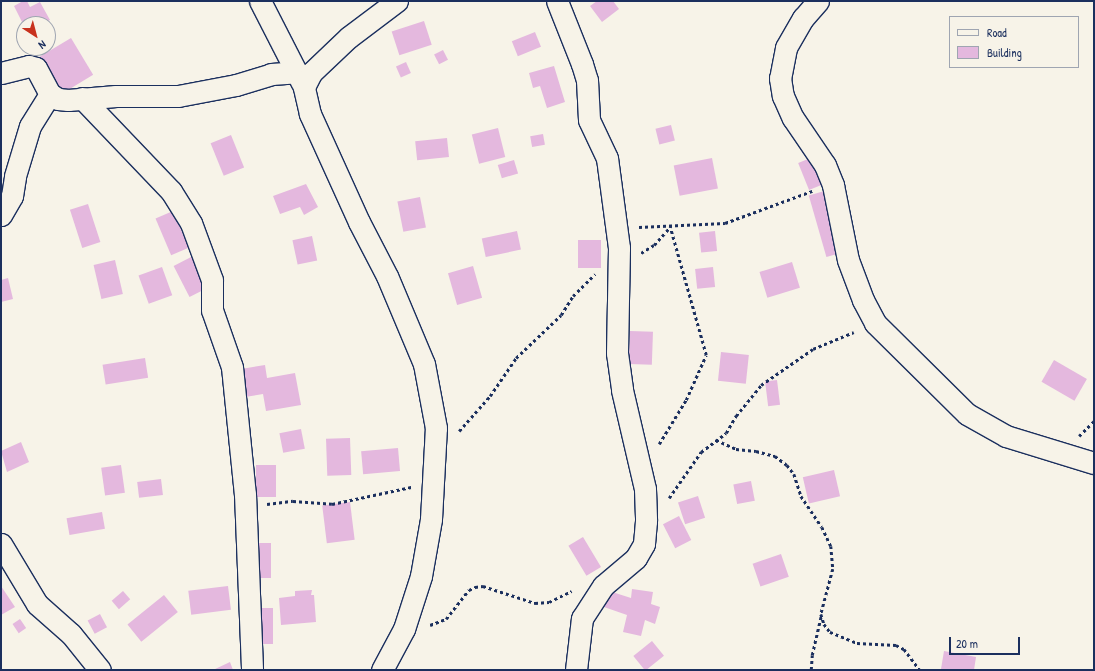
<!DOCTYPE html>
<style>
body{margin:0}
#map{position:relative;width:1095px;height:671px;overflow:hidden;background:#f7f3e8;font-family:"Patrick Hand",sans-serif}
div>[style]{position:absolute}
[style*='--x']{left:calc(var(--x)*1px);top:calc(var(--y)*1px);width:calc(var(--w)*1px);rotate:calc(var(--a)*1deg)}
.building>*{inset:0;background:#e4b8de;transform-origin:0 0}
.path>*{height:2.5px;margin-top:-1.25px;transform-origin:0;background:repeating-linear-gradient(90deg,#1b2f5e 0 3px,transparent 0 6px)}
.roads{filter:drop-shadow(1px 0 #1b2f5e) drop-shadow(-1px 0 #1b2f5e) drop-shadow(0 1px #1b2f5e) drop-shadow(0 -1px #1b2f5e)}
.minor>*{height:21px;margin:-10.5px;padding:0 10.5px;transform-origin:10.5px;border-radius:10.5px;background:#f7f3e8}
span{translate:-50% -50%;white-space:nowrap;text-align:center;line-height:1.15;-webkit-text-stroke:3px #f7f3e8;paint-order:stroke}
.frame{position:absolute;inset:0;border:2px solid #1b2f5e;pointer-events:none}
.legend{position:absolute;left:949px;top:16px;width:130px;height:52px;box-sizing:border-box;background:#f7f3e8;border:1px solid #9fa5b1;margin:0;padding:5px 7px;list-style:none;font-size:12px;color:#1b2f5e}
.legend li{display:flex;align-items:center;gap:8px;height:20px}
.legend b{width:20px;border:1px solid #9fa5b1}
.north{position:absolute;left:16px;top:16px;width:40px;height:40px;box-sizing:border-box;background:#f7f3e8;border:1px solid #9fa5b1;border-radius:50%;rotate:144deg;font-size:11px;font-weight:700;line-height:16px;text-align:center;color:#1b2f5e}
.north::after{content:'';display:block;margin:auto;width:14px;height:18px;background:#c8321e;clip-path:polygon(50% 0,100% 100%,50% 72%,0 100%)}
.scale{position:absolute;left:949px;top:637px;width:71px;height:18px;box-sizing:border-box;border:2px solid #1b2f5e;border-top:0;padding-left:5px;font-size:12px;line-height:14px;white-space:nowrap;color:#1b2f5e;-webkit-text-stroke:3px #f7f3e8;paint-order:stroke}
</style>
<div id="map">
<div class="building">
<i style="clip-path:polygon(23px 1px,27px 1px,30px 7px,40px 2px,50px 20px,42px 24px,24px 24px,24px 26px,14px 6px)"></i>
<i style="clip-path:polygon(597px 1px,613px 1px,619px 9px,602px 22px,590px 6px)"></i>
<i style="left:424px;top:21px;width:25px;height:34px;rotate:72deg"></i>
<i style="left:535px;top:32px;width:16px;height:25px;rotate:68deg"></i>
<i style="left:71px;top:38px;width:43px;height:38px;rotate:59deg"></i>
<i style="left:443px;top:50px;width:11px;height:10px;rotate:63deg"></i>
<i style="left:406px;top:62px;width:12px;height:11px;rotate:66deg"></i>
<i style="clip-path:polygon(554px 66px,565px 102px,547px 108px,540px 86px,533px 88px,529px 73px)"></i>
<i style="left:671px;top:125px;width:16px;height:16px;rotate:76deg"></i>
<i style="left:498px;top:128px;width:30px;height:27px;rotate:76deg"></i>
<i style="left:543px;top:134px;width:11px;height:13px;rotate:80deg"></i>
<i style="left:231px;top:135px;width:35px;height:22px;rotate:68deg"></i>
<i style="left:447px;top:138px;width:19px;height:32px;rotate:84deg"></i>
<i style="left:813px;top:157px;width:29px;height:16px;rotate:68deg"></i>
<i style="left:712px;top:158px;width:31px;height:39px;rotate:79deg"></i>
<i style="left:514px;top:160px;width:14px;height:17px;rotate:73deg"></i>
<i style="clip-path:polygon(306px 184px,318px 207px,304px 215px,300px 207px,280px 214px,273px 196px)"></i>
<i style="left:828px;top:190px;width:64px;height:20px;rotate:74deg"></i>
<i style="left:420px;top:197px;width:31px;height:23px;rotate:79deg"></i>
<i style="left:88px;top:204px;width:40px;height:19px;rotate:72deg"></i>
<i style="left:173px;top:211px;width:40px;height:19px;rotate:67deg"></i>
<i style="left:517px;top:231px;width:19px;height:36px;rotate:78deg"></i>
<i style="left:715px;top:231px;width:20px;height:16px;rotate:84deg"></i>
<i style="left:312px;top:236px;width:25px;height:20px;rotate:78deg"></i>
<i style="left:578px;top:240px;width:23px;height:28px"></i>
<i style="left:195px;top:255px;width:35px;height:24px;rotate:63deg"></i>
<i style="left:115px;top:260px;width:35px;height:22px;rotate:77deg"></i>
<i style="left:792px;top:262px;width:27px;height:34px;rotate:73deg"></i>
<i style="left:473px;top:266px;width:33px;height:26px;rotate:74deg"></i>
<i style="left:162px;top:267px;width:30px;height:25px;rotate:70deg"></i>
<i style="left:713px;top:267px;width:20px;height:18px;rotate:84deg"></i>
<i style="clip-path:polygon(8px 278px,13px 299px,1px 302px,1px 280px)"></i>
<i style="left:630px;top:331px;width:23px;height:33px;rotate:2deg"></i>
<i style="left:721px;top:352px;width:28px;height:29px;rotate:6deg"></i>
<i style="left:145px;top:358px;width:20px;height:43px;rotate:81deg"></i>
<i style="left:1054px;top:360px;width:38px;height:25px;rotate:30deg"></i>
<i style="clip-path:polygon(265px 365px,267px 378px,295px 373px,301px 405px,266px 411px,263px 394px,245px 397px,241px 369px)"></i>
<i style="left:777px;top:380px;width:25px;height:12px;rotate:83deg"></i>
<i style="left:301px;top:429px;width:20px;height:22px;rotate:79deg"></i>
<i style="left:350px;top:438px;width:37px;height:24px;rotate:88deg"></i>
<i style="clip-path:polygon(21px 442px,29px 462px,7px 472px,1px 451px)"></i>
<i style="left:398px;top:448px;width:23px;height:37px;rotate:85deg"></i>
<i style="left:121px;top:465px;width:28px;height:20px;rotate:82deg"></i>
<i style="left:256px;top:465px;width:20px;height:32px"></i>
<i style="left:834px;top:470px;width:27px;height:32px;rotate:77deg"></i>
<i style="left:161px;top:479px;width:16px;height:24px;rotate:83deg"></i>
<i style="left:751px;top:481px;width:20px;height:18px;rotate:79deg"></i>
<i style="left:698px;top:496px;width:23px;height:21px;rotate:72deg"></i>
<i style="left:350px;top:502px;width:38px;height:28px;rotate:83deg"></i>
<i style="left:102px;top:512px;width:17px;height:36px;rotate:80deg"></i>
<i style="left:679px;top:516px;width:27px;height:18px;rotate:63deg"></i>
<i style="left:583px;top:537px;width:35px;height:17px;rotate:59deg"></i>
<i style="left:251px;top:543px;width:20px;height:35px"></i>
<i style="left:781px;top:554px;width:24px;height:30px;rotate:71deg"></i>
<i style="clip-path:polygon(1px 586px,15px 607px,1px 615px)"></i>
<i style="left:228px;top:586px;width:24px;height:40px;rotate:83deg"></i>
<i style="clip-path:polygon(632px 589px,653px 592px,651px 604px,660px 607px,655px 624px,645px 620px,641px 636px,623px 632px,627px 615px,604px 607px,609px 591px,631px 598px)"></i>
<i style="clip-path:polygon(312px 590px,311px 595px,314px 595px,316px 622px,281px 625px,279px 598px,295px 596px,295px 591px)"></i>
<i style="left:123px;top:591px;width:11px;height:15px;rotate:49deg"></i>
<i style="left:164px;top:595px;width:22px;height:47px;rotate:51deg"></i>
<i style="left:250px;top:608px;width:23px;height:36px"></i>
<i style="left:100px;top:614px;width:15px;height:14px;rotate:62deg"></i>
<i style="left:20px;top:619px;width:11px;height:9px;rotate:56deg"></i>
<i style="left:652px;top:641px;width:19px;height:24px;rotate:51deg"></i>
<i style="clip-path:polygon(944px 651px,976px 657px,974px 670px,941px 669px)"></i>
<i style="clip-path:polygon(230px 662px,233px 670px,213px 670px)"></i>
</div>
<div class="path">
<i style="--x:639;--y:227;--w:86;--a:-2.7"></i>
<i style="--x:725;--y:223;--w:93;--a:-20.2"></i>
<i style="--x:641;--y:253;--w:15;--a:-32"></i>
<i style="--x:654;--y:245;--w:24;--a:-48"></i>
<i style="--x:459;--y:431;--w:47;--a:-48.5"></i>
<i style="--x:490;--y:396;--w:46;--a:-55.6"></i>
<i style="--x:516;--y:358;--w:62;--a:-43.7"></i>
<i style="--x:561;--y:315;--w:22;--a:-58"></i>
<i style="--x:573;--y:296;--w:31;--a:-45"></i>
<i style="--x:1079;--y:436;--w:21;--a:-45"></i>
<i style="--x:716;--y:440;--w:22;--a:24"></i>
<i style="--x:736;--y:449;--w:20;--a:6"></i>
<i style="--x:756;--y:451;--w:20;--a:15"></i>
<i style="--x:775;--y:456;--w:15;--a:37"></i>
<i style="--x:787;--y:465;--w:11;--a:52"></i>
<i style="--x:794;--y:474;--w:23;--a:72"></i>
<i style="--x:801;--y:496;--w:37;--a:56"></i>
<i style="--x:822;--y:527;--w:21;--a:65"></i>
<i style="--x:831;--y:546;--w:23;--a:85"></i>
<i style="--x:833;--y:569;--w:47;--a:104.9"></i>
<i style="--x:821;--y:614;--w:10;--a:73"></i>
<i style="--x:824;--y:624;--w:10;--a:53"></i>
<i style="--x:830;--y:632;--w:29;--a:22"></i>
<i style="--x:857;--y:643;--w:39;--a:3"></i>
<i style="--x:896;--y:645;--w:9;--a:27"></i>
<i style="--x:904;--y:649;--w:26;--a:53"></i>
<i style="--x:659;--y:444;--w:52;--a:-58.5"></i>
<i style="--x:686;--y:400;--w:49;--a:-66"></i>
<i style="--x:706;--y:355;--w:133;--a:-105.7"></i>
<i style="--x:669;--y:498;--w:56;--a:-55.2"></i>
<i style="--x:701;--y:452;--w:31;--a:-37"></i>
<i style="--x:726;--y:433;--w:20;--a:-60"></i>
<i style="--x:736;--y:416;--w:40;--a:-51"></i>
<i style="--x:761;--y:385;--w:63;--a:-34.7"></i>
<i style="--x:813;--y:349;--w:44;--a:-22.5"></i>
<i style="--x:267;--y:504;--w:26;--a:-7"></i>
<i style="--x:293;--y:501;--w:39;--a:4"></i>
<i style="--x:332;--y:504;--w:81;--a:-12.1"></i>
<i style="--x:430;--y:625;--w:17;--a:-21"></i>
<i style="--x:446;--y:619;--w:37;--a:-52"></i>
<i style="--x:469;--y:590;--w:7;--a:-27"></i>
<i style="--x:475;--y:587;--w:8;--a:-7"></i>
<i style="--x:483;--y:586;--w:55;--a:18.1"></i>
<i style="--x:535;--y:603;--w:14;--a:-4"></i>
<i style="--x:549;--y:602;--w:25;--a:-26"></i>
<i style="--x:811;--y:670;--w:15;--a:-86"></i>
<i style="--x:812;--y:655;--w:40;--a:-77"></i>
</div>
<div class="roads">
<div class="minor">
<i style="--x:260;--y:1;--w:92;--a:62.9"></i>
<i style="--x:557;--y:1;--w:68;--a:68.4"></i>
<i style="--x:582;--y:64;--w:17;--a:73"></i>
<i style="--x:587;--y:80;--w:40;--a:87.1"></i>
<i style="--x:589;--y:120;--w:42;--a:64.7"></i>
<i style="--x:607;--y:158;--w:91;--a:82.4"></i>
<i style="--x:619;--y:248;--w:105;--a:91.1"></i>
<i style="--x:617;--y:353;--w:37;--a:82"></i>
<i style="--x:622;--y:390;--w:102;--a:76.9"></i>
<i style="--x:645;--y:489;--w:32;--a:88"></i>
<i style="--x:646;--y:521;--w:23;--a:95"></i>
<i style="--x:644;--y:544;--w:16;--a:120"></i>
<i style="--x:636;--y:558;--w:43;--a:139.7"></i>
<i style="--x:603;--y:586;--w:38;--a:123"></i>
<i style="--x:582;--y:618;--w:52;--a:96.6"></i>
<i style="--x:818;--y:1;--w:23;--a:131"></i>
<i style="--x:803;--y:18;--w:34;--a:120"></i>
<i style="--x:786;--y:48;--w:31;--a:101"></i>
<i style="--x:780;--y:78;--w:18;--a:81"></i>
<i style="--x:783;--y:96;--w:24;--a:66"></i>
<i style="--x:793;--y:118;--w:57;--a:55.8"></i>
<i style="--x:825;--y:165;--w:22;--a:68"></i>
<i style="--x:833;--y:185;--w:76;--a:78.7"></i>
<i style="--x:848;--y:260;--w:43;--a:69.4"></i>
<i style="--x:863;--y:300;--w:26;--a:62"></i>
<i style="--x:875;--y:323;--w:129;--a:44.7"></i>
<i style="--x:967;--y:414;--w:45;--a:29.4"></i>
<i style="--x:1006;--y:436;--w:92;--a:17.1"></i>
<i style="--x:1;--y:73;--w:29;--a:-14"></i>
<i style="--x:29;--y:66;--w:7;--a:16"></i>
<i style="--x:36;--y:68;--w:30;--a:62"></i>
<i style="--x:50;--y:94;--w:9;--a:32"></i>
<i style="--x:58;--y:99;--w:10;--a:6"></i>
<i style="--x:68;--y:100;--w:48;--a:-4.8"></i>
<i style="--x:116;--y:96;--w:62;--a:0"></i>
<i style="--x:178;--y:96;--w:59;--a:-10.7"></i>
<i style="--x:236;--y:85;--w:37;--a:-17"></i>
<i style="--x:271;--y:74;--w:26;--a:-4"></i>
<i style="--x:82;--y:98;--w:129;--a:46.3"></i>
<i style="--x:171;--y:191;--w:38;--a:58"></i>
<i style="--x:191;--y:223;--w:61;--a:69.8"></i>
<i style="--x:212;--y:280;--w:30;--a:90"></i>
<i style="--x:212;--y:310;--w:60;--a:70.7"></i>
<i style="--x:232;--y:367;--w:128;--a:84.2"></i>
<i style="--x:245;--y:494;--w:176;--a:87.7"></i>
<i style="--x:1;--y:215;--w:22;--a:-60"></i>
<i style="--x:12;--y:196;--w:20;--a:-81"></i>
<i style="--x:15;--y:176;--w:52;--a:-73.3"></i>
<i style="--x:30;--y:126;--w:38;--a:-58"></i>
<i style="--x:1;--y:544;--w:70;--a:59"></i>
<i style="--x:37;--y:604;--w:45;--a:41.4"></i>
<i style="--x:71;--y:634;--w:46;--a:51.1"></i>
<i style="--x:382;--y:670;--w:47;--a:-61.8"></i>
<i style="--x:404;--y:629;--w:56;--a:-72.2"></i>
<i style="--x:421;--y:576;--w:58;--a:-80"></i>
<i style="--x:431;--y:519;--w:91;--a:-86.9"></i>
<i style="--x:436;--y:428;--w:65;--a:-100.6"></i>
<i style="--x:424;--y:364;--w:95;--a:-112.8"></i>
<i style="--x:387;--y:276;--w:61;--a:-117.4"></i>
<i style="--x:359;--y:222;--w:119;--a:-114.4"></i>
<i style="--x:310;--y:114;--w:28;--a:-103"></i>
<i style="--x:304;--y:87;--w:16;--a:-63"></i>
<i style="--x:311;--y:73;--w:52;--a:-43.5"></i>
<i style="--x:349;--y:37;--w:60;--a:-36.9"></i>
</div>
</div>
<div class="frame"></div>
<ul class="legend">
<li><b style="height:5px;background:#f7f3e8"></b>Road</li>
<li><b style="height:11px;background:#e4b8de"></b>Building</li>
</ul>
<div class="north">N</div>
<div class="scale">20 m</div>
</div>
